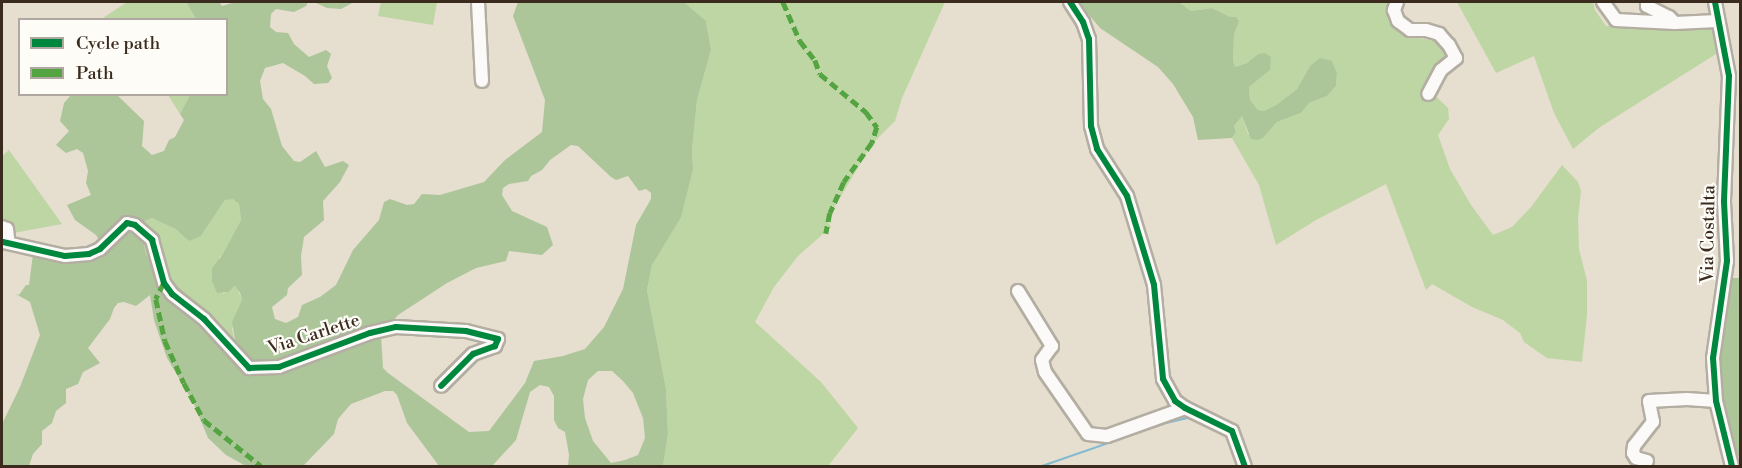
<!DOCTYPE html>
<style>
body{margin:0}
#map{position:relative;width:1742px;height:468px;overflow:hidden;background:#e6decf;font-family:"Libre Bodoni",serif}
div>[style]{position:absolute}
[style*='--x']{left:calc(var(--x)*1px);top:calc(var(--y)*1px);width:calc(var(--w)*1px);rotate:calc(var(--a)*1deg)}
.green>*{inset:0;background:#bdd6a3}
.forest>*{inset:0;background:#acc69a}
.stream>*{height:2px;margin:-1px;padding:0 1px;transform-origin:1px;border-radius:1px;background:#81bad1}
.roads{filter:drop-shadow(2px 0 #b3ada2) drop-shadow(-2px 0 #b3ada2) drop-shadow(0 2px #b3ada2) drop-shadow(0 -2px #b3ada2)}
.minor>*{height:12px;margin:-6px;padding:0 6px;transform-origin:6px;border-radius:6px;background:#fbfaf8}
.quiet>*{height:4.5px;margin-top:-2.25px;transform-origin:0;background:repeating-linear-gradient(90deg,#54a441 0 9px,transparent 0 13.5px)}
.cycleway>*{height:6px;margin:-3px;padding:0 3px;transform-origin:3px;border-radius:3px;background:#00873e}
span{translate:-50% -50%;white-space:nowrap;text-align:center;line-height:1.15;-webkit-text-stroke:4.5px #fdfcf7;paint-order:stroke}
.street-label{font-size:18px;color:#3b2a1e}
.frame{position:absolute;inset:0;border:3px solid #3b2a1e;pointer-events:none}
.legend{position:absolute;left:18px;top:18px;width:210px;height:78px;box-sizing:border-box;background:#fdfcf7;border:2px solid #afa8a0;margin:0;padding:8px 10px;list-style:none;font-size:18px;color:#3b2a1e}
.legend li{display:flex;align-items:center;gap:12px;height:30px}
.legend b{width:30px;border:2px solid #afa8a0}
</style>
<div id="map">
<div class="green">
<i style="clip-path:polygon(127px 2px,186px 2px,196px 19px,100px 20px)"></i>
<i style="clip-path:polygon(381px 2px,437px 2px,433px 25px,378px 16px)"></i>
<i style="clip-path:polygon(684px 2px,945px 2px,902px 98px,895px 121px,872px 144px,832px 211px,828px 222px,831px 227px,798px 256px,774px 287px,755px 322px,821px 382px,858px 428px,828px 466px,663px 466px,668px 434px,666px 389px,647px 290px,652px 265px,693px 169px,692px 150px,697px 100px,711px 50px,706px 21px)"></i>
<i style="clip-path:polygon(1179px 2px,1392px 2px,1393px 21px,1403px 34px,1442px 43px,1448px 56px,1436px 69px,1427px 88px,1448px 108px,1449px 119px,1438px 135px,1450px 169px,1471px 205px,1493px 235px,1512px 227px,1531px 207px,1562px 165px,1578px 182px,1581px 191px,1578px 219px,1579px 249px,1587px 281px,1587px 315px,1582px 362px,1547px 358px,1524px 342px,1520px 333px,1503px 320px,1472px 307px,1432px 284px,1426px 290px,1386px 184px,1316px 220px,1276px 245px,1259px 185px,1232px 138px,1236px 132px,1234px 126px,1242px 116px,1248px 134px,1263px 138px,1277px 122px,1301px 113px,1309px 103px,1327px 96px,1336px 86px,1337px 74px,1310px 66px,1297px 89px,1276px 105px,1264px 111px,1258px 110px,1250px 100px,1249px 87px,1270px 70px,1258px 54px,1247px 63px,1235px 67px,1233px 62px,1234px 34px,1239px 22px,1212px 8px,1191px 11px)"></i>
<i style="clip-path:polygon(1457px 2px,1593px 2px,1595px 10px,1606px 26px,1706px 26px,1720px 22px,1724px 49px,1600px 127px,1573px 149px,1554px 113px,1534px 56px,1496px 73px)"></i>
<i style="clip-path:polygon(168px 95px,190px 95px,180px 114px)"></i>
<i style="clip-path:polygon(9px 150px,62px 224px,8px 234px,2px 223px,2px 156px)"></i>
<i style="clip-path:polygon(233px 198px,239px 204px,241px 220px,223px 255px,219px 257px,223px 294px,236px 286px,242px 300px,232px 329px,236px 346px,180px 311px,168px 300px,156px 268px,146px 254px,142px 234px,145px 221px,152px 218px,201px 236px,225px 200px)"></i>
</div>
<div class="forest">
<i style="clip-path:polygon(evenodd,186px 2px,219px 2px,222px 6px,235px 2px,308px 2px,306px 6px,294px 12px,276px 9px,271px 14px,270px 27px,276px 32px,288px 33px,294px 44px,309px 57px,326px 50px,331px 54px,327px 66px,332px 78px,328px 83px,314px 84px,305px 76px,283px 63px,265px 68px,260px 81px,263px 99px,271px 109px,282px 146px,294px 161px,300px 162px,316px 151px,325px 167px,343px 161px,349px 165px,340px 182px,323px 201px,324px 220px,304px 237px,301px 256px,302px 275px,288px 288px,287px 295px,272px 307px,275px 319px,286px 323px,298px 317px,302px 305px,320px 297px,336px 285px,353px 250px,379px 220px,384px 202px,390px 199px,407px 205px,414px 204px,422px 194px,440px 195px,484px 182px,505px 160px,542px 132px,545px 100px,513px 16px,518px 2px,684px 2px,706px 21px,711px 50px,697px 100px,692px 150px,693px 169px,681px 217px,652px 265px,647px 290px,666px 389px,668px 434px,663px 466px,568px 466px,569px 455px,565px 432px,558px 428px,554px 420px,554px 396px,549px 387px,540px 385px,530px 392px,516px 440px,492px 466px,439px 466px,407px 423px,397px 395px,393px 391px,385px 391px,351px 404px,338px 419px,334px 434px,303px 466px,246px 466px,226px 455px,208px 438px,193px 402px,167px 358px,154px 320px,150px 295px,136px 306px,124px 302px,118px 303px,114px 308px,110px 319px,88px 348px,100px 363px,83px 372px,78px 384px,66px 389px,66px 403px,56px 411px,52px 423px,42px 431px,42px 444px,33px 454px,29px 466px,2px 466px,2px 424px,20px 387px,40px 335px,30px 302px,14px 293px,19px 295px,26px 285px,29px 285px,33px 254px,77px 259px,101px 244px,96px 235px,75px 220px,67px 205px,91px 195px,86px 183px,88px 171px,83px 153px,77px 149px,66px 153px,56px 145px,69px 131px,60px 121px,64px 103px,71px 95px,117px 95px,144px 121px,142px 146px,152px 155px,164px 151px,169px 140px,175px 137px,184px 120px,180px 114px,190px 95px,226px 94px,226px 20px,196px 19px,186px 2px,571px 145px,578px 146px,611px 177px,616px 180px,628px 176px,639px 191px,646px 189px,651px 193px,651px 199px,636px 225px,623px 289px,604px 327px,585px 349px,563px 356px,534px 361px,525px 383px,489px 431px,469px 432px,388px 373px,383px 368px,381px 335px,398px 315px,447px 283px,476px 268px,506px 261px,509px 251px,542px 255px,553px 245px,547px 227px,512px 211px,502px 195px,503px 188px,509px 184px,528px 181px,531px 176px,542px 170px,550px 160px,571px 145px,186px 2px,233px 199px,239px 204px,241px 220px,223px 254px,212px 268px,212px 281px,217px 293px,228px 292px,235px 286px,240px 293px,242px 300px,232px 322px,236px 346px,180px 311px,168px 300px,156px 268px,146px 254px,142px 234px,145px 221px,152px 218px,176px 229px,189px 241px,201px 236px,225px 200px,233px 199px,186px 2px,598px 371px,612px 371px,623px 381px,633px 393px,643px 418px,645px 438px,638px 455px,625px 460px,611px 463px,593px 441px,585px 418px,583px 399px,588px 380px,598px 371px)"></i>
<i style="clip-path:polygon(314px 2px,354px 2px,341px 9px,327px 8px)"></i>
<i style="clip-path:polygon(1078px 2px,1179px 2px,1191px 11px,1212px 8px,1230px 17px,1236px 17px,1239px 22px,1234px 34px,1233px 61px,1235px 67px,1247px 63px,1258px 54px,1265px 53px,1271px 57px,1270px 70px,1249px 87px,1250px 100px,1258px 110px,1264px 111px,1276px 105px,1297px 89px,1310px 66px,1320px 58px,1332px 61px,1337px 74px,1336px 86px,1327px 96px,1309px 103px,1301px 113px,1277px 122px,1263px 138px,1257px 140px,1251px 139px,1242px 116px,1234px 126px,1236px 132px,1232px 138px,1198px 140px,1193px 117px,1173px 84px,1158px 67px,1100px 28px)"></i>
<i style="clip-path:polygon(1720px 278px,1740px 278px,1740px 457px,1729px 453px,1714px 398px)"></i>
</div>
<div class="stream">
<i style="--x:1042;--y:466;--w:131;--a:-19.1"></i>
<i style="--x:1166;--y:423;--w:23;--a:-13"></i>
<i style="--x:1188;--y:418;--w:8;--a:14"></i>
</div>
<div class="roads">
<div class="minor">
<i style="--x:478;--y:2;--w:79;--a:87.1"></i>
<i style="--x:1070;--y:2;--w:24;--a:57"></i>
<i style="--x:1083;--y:22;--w:18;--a:71"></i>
<i style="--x:1089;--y:39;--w:87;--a:88.7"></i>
<i style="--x:1091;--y:126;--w:24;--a:75"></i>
<i style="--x:1097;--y:149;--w:56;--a:57.4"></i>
<i style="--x:1127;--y:196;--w:93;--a:73.1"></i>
<i style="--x:1154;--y:285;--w:94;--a:84.5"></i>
<i style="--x:1163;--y:379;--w:25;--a:61"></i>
<i style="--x:1175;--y:401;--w:12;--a:35"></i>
<i style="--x:1185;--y:408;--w:52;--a:26.1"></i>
<i style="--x:1232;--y:431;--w:37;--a:70"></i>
<i style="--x:1397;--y:2;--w:9;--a:111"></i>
<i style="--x:1394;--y:10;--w:12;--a:70"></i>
<i style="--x:1398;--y:21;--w:15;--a:37"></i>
<i style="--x:1410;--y:30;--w:16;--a:0"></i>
<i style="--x:1426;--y:30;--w:14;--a:17"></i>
<i style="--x:1439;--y:34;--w:15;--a:48"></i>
<i style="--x:1449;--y:45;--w:15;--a:62"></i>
<i style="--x:1456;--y:58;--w:19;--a:141"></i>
<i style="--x:1441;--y:70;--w:27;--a:118"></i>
<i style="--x:1603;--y:2;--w:22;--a:54"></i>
<i style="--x:1616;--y:20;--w:59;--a:2.9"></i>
<i style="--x:1647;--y:2;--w:4;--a:90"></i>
<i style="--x:1647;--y:6;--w:25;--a:27"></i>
<i style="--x:1669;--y:17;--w:8;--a:45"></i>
<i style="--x:1675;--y:23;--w:42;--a:-2.7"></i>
<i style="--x:1715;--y:2;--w:75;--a:79.3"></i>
<i style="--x:1729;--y:76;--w:126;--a:92.3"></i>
<i style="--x:1724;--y:202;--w:59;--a:87.1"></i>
<i style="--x:1727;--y:261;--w:98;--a:98.2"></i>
<i style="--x:1713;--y:358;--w:43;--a:86"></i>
<i style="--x:1716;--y:401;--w:67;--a:76.2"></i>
<i style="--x:2;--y:227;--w:5;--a:22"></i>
<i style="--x:7;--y:229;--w:10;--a:84"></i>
<i style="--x:8;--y:239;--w:7;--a:153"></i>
<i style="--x:3;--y:242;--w:64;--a:12.7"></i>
<i style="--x:65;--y:256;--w:24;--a:-5"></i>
<i style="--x:89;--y:254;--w:12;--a:-24"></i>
<i style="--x:100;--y:249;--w:37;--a:-44"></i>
<i style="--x:127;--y:223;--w:8;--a:14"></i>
<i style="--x:135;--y:225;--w:23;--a:41"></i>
<i style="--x:152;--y:240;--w:45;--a:74.4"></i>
<i style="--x:164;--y:283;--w:14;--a:54"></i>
<i style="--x:172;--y:294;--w:41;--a:38"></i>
<i style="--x:204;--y:319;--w:67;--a:47.4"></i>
<i style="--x:249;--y:368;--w:30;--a:-2"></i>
<i style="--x:279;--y:367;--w:97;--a:-20.5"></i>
<i style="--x:370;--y:333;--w:27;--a:-13"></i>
<i style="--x:396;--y:327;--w:70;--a:3.3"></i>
<i style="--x:466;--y:331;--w:33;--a:14"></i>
<i style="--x:498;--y:339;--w:8;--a:113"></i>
<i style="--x:495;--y:346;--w:23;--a:160"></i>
<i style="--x:473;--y:354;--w:45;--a:135"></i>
<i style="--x:1018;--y:291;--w:65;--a:58.3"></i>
<i style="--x:1052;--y:346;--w:17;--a:126"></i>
<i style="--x:1042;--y:360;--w:12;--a:76"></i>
<i style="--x:1045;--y:372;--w:75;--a:55.3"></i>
<i style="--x:1088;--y:434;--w:19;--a:6"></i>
<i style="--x:1107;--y:436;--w:83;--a:-19.7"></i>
<i style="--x:1647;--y:461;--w:11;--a:-165"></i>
<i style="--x:1636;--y:458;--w:6;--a:-121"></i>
<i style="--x:1633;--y:453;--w:7;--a:-82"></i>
<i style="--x:1634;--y:446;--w:31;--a:-52"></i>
<i style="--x:1653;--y:422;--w:21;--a:-101"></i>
<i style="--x:1649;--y:401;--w:38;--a:-3"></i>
<i style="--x:1687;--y:399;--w:29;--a:4"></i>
</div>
</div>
<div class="quiet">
<i style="--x:783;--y:2;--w:43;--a:66.4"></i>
<i style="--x:800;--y:41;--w:24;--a:52"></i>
<i style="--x:815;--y:60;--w:15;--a:70"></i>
<i style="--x:820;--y:74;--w:60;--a:39.6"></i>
<i style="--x:866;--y:112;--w:19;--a:54"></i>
<i style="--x:877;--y:127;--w:17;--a:107"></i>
<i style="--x:872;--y:143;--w:48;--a:125.7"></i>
<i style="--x:844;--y:182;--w:34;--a:114"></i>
<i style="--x:830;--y:213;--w:21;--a:101"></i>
<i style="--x:164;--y:283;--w:18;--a:117"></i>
<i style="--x:156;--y:299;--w:43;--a:77.9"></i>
<i style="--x:165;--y:341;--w:46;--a:65.7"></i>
<i style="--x:184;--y:383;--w:42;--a:61.6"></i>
<i style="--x:204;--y:420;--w:73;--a:38.9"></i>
</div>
<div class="cycleway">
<i style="--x:1070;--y:2;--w:24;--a:57"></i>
<i style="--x:1083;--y:22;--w:18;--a:71"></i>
<i style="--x:1089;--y:39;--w:87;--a:88.7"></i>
<i style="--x:1091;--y:126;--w:24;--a:75"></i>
<i style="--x:1097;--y:149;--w:56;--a:57.4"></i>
<i style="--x:1127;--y:196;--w:93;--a:73.1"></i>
<i style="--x:1154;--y:285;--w:94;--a:84.5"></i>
<i style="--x:1163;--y:379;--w:25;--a:61"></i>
<i style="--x:1175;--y:401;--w:12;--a:35"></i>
<i style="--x:1185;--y:408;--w:52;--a:26.1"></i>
<i style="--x:1232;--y:431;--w:37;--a:70"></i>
<i style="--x:1715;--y:2;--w:75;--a:79.3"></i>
<i style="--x:1729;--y:76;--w:126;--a:92.3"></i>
<i style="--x:1724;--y:202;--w:59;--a:87.1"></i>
<i style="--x:1727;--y:261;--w:98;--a:98.2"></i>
<i style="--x:1713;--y:358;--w:43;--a:86"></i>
<i style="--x:1716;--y:401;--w:67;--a:76.2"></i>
<i style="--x:3;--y:242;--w:64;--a:12.7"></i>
<i style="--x:65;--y:256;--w:24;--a:-5"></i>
<i style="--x:89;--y:254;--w:12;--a:-24"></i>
<i style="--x:100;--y:249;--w:37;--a:-44"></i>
<i style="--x:127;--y:223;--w:8;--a:14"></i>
<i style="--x:135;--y:225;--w:23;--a:41"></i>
<i style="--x:152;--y:240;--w:45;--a:74.4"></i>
<i style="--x:164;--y:283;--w:14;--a:54"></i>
<i style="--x:172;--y:294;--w:41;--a:38"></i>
<i style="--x:204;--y:319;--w:67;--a:47.4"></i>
<i style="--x:249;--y:368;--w:30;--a:-2"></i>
<i style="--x:279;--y:367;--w:97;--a:-20.5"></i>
<i style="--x:370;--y:333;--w:27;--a:-13"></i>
<i style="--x:396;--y:327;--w:70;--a:3.3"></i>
<i style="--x:466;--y:331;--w:33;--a:14"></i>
<i style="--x:498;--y:339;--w:8;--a:113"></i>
<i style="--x:495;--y:346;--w:23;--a:160"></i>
<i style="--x:473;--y:354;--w:45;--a:135"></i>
</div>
<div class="street-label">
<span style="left:1709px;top:234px;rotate:-89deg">Via Costalta</span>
<span style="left:314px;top:335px;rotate:-18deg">Via Carlette</span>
</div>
<div class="frame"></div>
<ul class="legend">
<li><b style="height:8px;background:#00873e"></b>Cycle path</li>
<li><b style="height:8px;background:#54a441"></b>Path</li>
</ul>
</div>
